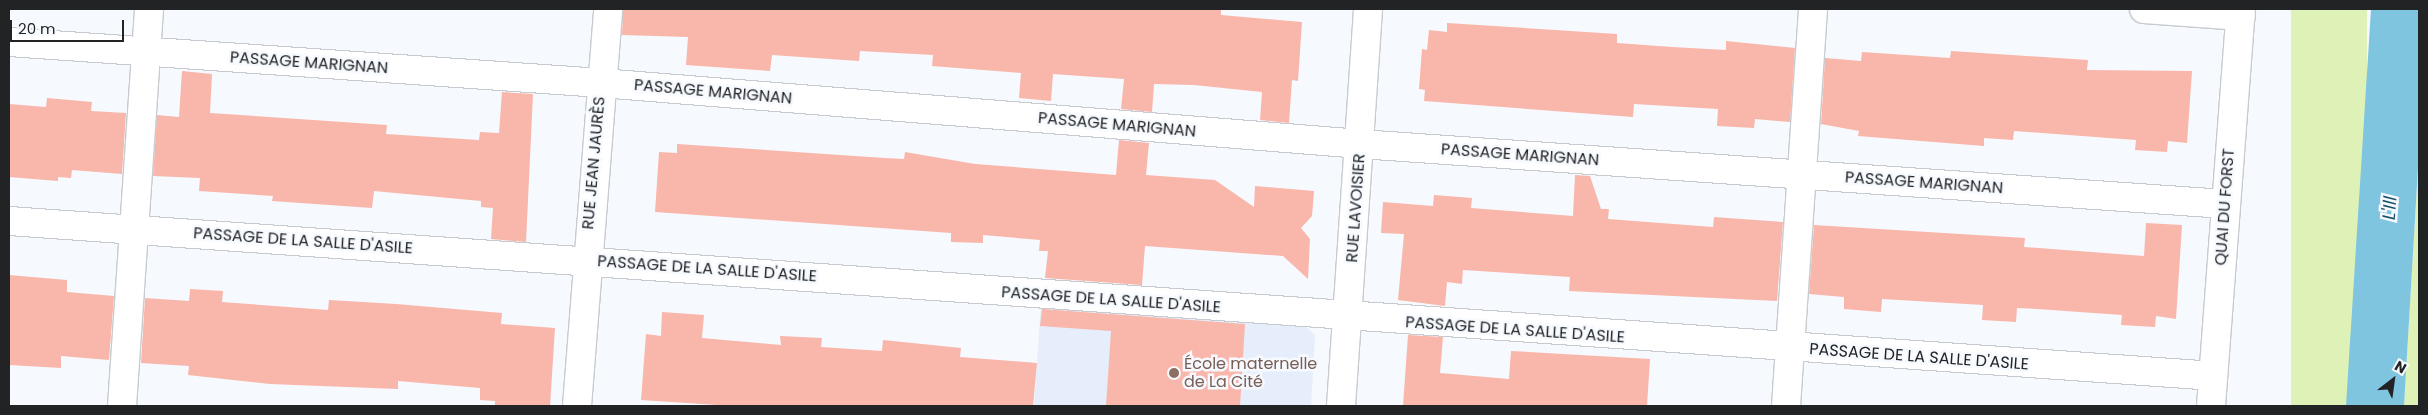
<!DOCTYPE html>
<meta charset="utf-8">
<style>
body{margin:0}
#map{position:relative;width:2428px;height:415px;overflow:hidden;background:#f6f9fe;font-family:Poppins,sans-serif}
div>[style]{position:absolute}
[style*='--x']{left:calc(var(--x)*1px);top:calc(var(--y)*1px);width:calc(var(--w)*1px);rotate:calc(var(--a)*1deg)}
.built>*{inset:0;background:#e5eefa}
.green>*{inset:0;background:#def1b7;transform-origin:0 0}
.water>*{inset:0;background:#7fc5e0}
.building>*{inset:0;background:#f9b6ab}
.roads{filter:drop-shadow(1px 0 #c7cbd0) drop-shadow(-1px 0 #c7cbd0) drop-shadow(0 1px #c7cbd0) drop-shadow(0 -1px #c7cbd0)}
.minor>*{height:28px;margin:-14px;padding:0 14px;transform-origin:14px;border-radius:14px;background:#fff}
.dots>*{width:14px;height:14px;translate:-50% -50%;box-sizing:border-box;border:2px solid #f6f9fe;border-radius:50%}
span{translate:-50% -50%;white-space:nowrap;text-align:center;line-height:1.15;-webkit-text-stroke:5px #f6f9fe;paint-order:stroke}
.street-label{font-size:16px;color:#212325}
.education-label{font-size:16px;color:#785e54}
.left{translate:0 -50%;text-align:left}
.water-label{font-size:18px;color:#195266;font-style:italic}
.frame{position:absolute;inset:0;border:10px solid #212325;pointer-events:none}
.north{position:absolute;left:2368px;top:355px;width:50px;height:50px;-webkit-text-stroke:4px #f6f9fe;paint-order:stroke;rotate:30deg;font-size:14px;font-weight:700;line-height:20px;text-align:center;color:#212325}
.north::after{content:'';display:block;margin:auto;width:18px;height:22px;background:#212325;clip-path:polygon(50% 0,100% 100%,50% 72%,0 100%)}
.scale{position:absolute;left:10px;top:20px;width:114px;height:22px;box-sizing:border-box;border:2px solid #212325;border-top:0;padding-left:6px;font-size:15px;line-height:18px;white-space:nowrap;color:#212325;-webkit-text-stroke:4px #f6f9fe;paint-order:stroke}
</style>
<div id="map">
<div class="built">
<i style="clip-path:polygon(1041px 305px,1305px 325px,1315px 336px,1311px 406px,1034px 406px)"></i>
</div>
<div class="green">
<i style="left:2291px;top:9px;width:76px;height:398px"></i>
<i style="clip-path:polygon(2419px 151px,2419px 406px,2404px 406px)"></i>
</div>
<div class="water">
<i style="clip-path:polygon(2371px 9px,2419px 9px,2419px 151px,2404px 406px,2346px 406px)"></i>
</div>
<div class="building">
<i style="clip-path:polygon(623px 9px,1221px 9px,1221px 15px,1302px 22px,1298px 81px,1292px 80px,1289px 123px,1260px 120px,1262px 92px,1194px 85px,1154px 84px,1152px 112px,1121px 109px,1124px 79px,1053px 74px,1051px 101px,1019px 98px,1021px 73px,932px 66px,933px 55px,860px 51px,859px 61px,772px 55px,770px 71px,686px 65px,688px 37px,622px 35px)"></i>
<i style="clip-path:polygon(1447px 23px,1617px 34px,1617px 43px,1672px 47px,1726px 50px,1726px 41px,1795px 48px,1790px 122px,1755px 119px,1754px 128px,1717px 126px,1718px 109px,1634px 104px,1633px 117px,1424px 101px,1425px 90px,1419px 89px,1422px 49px,1427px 50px,1429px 30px,1447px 32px)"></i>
<i style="clip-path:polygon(1951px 51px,2088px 60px,2087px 70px,2192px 71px,2187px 143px,2168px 141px,2167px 152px,2135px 150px,2136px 140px,2014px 131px,2013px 140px,1984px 138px,1984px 146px,1858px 136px,1859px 131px,1821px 124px,1825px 58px,1861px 61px,1862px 52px,1950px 58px)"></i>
<i style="clip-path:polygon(182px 71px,212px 74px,210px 113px,387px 125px,386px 134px,479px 140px,480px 132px,499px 133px,502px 92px,533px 94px,526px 242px,491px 239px,493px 208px,481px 207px,481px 201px,374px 191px,372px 208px,272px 201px,273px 196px,199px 191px,200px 178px,153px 176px,157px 115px,179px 117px)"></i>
<i style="clip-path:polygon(47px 98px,92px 102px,91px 111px,126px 113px,122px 174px,72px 170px,71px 178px,58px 177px,58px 181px,9px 177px,9px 104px,46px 107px)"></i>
<i style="clip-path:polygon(1119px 140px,1149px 143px,1146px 175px,1215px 180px,1254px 207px,1255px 186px,1314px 191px,1312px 216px,1301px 228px,1310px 239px,1308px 279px,1283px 256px,1145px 246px,1142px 285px,1045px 278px,1048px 251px,1039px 251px,1040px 240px,983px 235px,983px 243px,951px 242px,951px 233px,655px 212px,659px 152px,677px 153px,677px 144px,885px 158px,904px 159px,905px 152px,975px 164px,1116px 175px)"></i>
<i style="clip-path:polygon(1575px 175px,1590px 176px,1601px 209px,1609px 209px,1608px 219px,1713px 227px,1714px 217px,1783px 222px,1777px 301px,1569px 291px,1570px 277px,1463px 270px,1462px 284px,1447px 282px,1445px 306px,1398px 300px,1404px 234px,1381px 233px,1383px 202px,1433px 206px,1434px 195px,1472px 198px,1471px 208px,1573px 216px)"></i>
<i style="clip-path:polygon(2146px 223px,2182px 225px,2176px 319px,2156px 316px,2155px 327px,2121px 325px,2122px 315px,2037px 309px,2017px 308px,2016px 322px,1982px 320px,1983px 305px,1882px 299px,1881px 312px,1844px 309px,1844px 297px,1809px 294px,1814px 225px,2025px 238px,2024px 247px,2144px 256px)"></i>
<i style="clip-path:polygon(9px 275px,67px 280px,67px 292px,114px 296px,109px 360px,61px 356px,61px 368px,9px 365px)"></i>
<i style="clip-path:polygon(190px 289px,223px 291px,222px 302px,328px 310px,329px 300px,396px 304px,502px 313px,501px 324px,555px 328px,550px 406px,495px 406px,495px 401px,480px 400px,480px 388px,398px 381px,398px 389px,270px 384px,188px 375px,189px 366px,141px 363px,145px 298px,189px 301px)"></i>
<i style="clip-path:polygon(1042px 309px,1245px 324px,1240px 406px,1106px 406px,1111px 331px,1040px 326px)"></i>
<i style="clip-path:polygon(662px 312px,704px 315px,702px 338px,781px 345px,780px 336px,822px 338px,821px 347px,882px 351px,883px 340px,961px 348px,960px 357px,1037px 363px,1033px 406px,732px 406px,641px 400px,646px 334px,661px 336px)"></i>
<i style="clip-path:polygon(1408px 335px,1443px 337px,1440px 373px,1509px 379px,1511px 351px,1650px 359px,1647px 406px,1403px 406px)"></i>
</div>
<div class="roads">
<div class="minor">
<i style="--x:2144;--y:9;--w:97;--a:4.1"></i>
<i style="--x:9;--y:42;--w:593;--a:3.96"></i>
<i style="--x:601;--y:83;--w:761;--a:4.59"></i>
<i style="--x:1360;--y:144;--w:867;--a:3.97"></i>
<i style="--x:9;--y:221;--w:2209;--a:4.02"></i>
<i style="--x:122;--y:406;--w:398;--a:-86.1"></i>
<i style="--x:577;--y:406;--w:398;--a:-85.5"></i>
<i style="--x:1341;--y:406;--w:398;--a:-86.1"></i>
<i style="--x:1786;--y:406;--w:398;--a:-86.1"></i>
<i style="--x:2211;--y:406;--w:398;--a:-85.7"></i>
</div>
</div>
<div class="dots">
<i style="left:1174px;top:373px;background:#8d6e63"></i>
</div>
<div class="street-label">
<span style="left:309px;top:63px;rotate:4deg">PASSAGE MARIGNAN</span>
<span style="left:713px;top:92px;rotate:5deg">PASSAGE MARIGNAN</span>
<span style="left:1117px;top:125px;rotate:5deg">PASSAGE MARIGNAN</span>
<span style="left:1520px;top:155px;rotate:4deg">PASSAGE MARIGNAN</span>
<span style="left:594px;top:163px;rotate:-85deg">RUE JEAN JAURÈS</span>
<span style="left:1924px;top:183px;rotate:4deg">PASSAGE MARIGNAN</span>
<span style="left:2225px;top:207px;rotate:-86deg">QUAI DU FORST</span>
<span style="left:1356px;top:208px;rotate:-86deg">RUE LAVOISIER</span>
<span style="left:303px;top:241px;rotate:4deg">PASSAGE DE LA SALLE D'ASILE</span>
<span style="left:707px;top:269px;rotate:4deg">PASSAGE DE LA SALLE D'ASILE</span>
<span style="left:1111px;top:300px;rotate:4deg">PASSAGE DE LA SALLE D'ASILE</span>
<span style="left:1515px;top:330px;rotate:4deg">PASSAGE DE LA SALLE D'ASILE</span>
<span style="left:1919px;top:357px;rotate:4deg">PASSAGE DE LA SALLE D'ASILE</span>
</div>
<div class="education-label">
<span class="left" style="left:1184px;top:373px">École maternelle<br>de La Cité</span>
</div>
<div class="water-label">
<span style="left:2390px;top:208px;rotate:-86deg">L'Ill</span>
</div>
<div class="frame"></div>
<div class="north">N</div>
<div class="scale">20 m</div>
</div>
